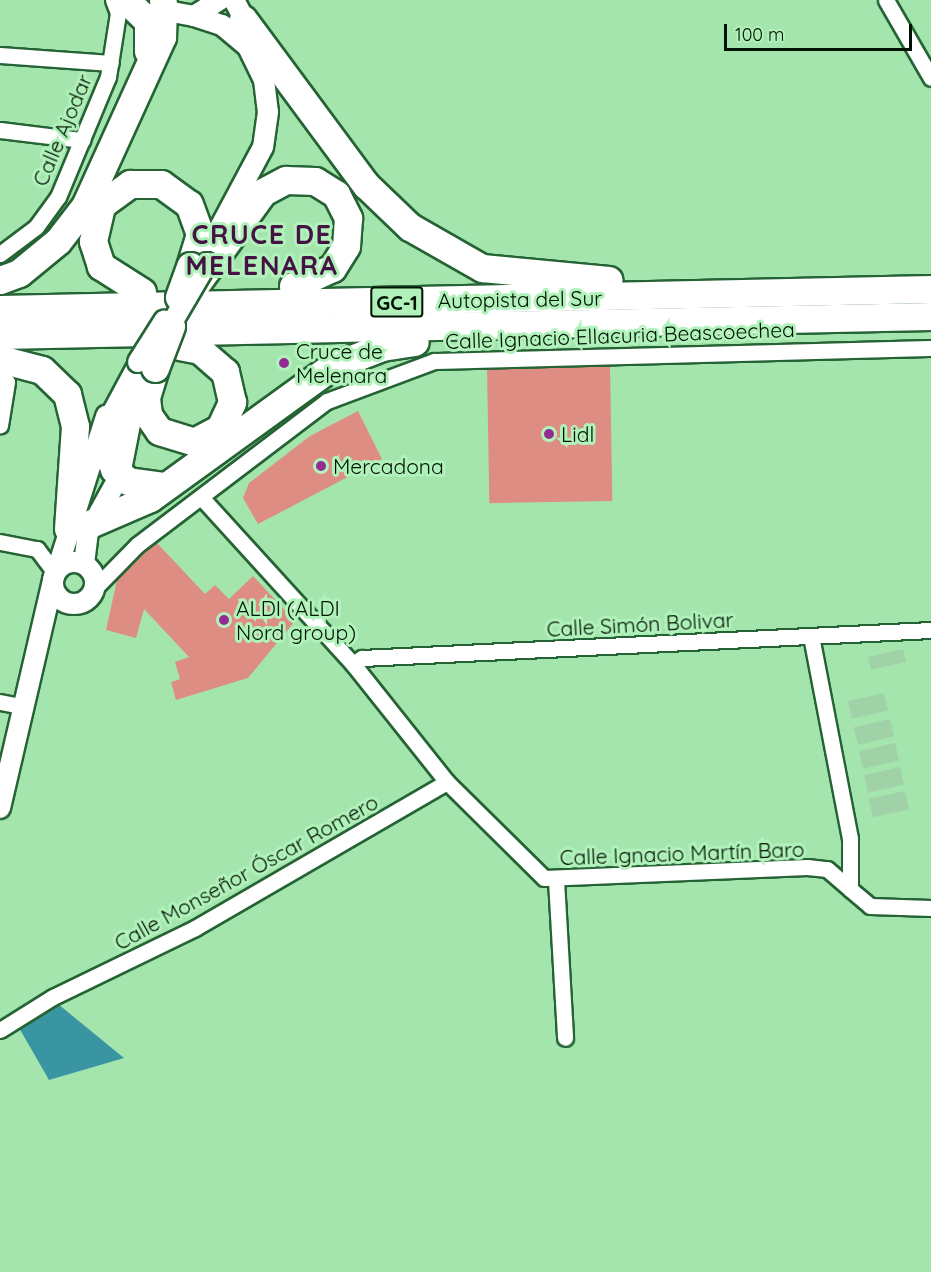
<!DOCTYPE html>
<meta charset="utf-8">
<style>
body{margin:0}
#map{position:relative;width:931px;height:1272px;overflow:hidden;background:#a4e5ae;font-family:Quicksand,sans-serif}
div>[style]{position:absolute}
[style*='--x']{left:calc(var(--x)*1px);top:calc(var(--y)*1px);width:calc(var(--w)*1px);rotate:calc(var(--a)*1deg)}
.green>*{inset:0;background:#a0d1a7;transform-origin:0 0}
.water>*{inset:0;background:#3a95a2}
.building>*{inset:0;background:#dd8d81;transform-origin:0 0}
.roads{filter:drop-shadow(2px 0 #256334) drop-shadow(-2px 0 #256334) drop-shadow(0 2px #256334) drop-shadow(0 -2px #256334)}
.minor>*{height:15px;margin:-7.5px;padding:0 7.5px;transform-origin:7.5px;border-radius:7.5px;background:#fff}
.tertiary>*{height:20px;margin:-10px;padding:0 10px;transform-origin:10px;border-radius:10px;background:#fff}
.tertiary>.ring{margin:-10px;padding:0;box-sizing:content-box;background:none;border:20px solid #fff;border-radius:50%}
.motorway>*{height:27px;margin:-13.5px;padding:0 13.5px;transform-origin:13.5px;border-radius:13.5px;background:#fff}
.bridges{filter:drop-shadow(2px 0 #256334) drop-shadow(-2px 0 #256334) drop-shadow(0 2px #256334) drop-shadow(0 -2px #256334)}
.tertiary-bridge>*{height:20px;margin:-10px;padding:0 10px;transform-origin:10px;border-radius:10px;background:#fff}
.motorway-bridge>*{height:27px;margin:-13.5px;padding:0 13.5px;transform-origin:13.5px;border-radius:13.5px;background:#fff}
.dots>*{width:16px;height:16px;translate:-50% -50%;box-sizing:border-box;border:3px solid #b1f2bb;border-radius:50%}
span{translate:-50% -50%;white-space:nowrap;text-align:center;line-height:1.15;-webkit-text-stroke:6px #b1f2bb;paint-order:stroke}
.shield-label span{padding:2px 4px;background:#b1f2bb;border:2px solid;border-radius:4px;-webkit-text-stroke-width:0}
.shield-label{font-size:20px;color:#001202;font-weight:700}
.street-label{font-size:21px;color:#001202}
.poi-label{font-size:21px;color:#001202}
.left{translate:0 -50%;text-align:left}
.district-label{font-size:27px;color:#441343;font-weight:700;letter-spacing:1.5px}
.scale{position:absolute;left:724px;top:24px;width:188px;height:27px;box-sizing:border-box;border:3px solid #001202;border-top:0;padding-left:8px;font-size:18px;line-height:21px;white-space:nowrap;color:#001202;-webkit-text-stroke:4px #b1f2bb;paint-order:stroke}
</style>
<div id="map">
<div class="green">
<i style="left:903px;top:649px;width:13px;height:36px;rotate:77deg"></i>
<i style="left:884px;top:693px;width:18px;height:37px;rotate:77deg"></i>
<i style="left:890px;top:719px;width:18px;height:37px;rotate:77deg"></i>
<i style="left:895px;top:743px;width:18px;height:37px;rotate:77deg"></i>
<i style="left:900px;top:767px;width:18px;height:37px;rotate:77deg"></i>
<i style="left:905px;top:791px;width:19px;height:37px;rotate:78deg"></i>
</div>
<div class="water">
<i style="clip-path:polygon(58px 1004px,124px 1058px,49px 1080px,18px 1026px)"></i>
</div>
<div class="building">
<i style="left:610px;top:366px;width:135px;height:123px;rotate:89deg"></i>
<i style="clip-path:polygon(358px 411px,382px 459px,258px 524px,243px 498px,249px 483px,310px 436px)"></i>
<i style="clip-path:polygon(156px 542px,205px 594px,215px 585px,229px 599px,253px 576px,295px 621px,248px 678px,176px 700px,171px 682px,180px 679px,175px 662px,189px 657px,144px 609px,136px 638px,106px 630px,117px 580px)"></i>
</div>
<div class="roads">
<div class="minor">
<i style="--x:886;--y:0;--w:90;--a:60"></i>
<i style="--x:0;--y:55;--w:111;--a:4.1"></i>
<i style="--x:0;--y:130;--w:83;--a:7"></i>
<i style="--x:0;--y:254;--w:45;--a:-36.9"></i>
<i style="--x:36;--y:227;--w:37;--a:-54"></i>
<i style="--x:58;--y:197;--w:130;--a:-67.4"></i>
<i style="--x:108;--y:77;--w:65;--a:-81.1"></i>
<i style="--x:118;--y:13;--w:14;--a:-111"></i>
<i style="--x:0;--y:373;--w:11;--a:52"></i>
<i style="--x:7;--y:382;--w:44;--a:99.2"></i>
<i style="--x:201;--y:497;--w:226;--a:47.7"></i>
<i style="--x:353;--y:664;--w:151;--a:51.5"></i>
<i style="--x:447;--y:782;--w:136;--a:44.7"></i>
<i style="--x:544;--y:878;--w:263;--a:-2.4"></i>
<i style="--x:807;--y:867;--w:20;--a:6"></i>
<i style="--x:827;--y:869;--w:30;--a:41"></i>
<i style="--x:0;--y:542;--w:38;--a:11"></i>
<i style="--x:37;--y:549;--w:30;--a:53"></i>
<i style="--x:93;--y:590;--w:63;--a:-45.6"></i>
<i style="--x:137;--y:545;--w:238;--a:-37.2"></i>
<i style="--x:327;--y:401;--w:114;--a:-20.5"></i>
<i style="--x:434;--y:361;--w:497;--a:-1.5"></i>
<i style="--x:811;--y:636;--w:207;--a:79.1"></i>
<i style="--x:850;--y:839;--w:50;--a:90"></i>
<i style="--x:850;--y:889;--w:26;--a:40"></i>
<i style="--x:870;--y:906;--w:61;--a:1.9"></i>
<i style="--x:353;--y:664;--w:11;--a:-34"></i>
<i style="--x:362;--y:658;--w:570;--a:-2.82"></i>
<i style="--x:0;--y:702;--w:21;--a:11"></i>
<i style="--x:556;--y:880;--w:158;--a:86.7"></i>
<i style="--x:0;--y:1030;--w:62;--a:-31.9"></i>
<i style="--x:53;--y:997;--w:158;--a:-25.9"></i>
<i style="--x:195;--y:928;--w:291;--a:-30.1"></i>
</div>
<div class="tertiary">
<i style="--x:160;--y:0;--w:17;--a:45"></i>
<i style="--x:172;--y:12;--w:22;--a:10"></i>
<i style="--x:194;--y:16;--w:31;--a:-32"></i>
<i style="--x:234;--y:0;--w:34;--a:62"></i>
<i style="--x:194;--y:16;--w:29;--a:18"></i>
<i style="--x:222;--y:25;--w:34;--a:40"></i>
<i style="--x:248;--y:47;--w:37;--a:64"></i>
<i style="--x:264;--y:80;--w:32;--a:83"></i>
<i style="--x:268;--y:112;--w:35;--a:98"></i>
<i style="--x:263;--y:147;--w:115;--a:118.1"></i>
<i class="ring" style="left:53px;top:562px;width:22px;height:22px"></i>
<i style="--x:84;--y:564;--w:31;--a:-83"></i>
<i style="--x:88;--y:533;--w:66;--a:-61.1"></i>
<i style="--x:120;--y:475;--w:88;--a:-78.8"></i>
<i style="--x:57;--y:570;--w:162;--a:-72.3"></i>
<i style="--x:0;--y:808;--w:238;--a:-76.9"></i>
</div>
<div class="motorway">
<i style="--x:126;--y:0;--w:30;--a:44"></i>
<i style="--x:148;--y:21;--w:30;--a:90"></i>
<i style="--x:243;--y:19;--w:207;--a:53.5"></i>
<i style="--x:366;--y:185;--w:61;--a:43.7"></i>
<i style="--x:410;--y:227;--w:83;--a:29.7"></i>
<i style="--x:482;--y:268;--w:127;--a:5.4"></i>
<i style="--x:0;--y:280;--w:20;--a:-20"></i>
<i style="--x:19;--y:273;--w:50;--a:-39.4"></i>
<i style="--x:58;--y:241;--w:44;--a:-52.4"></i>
<i style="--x:85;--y:206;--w:186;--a:-65.5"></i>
<i style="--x:162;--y:37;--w:33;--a:-88"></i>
<i style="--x:194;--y:287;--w:117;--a:-54"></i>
<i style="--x:263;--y:192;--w:26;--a:-28"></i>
<i style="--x:286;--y:180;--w:29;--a:2"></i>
<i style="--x:315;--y:181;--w:25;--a:32"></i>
<i style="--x:336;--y:194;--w:27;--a:63"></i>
<i style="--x:348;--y:218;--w:28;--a:94"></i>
<i style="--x:346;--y:246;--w:26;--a:122"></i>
<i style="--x:332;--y:268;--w:43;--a:155.2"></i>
<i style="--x:142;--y:292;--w:49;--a:-147.6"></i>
<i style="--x:101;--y:266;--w:26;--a:-108"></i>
<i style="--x:93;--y:241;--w:37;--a:-77"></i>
<i style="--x:101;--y:205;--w:36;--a:-36"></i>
<i style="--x:130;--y:184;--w:31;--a:0"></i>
<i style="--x:161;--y:184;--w:34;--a:36"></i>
<i style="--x:189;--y:204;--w:32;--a:70"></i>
<i style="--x:200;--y:234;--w:34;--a:107"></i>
<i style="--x:0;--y:309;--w:931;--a:-1.23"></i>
<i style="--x:0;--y:335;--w:931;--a:-1.17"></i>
<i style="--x:0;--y:359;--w:43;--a:14.7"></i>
<i style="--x:42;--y:370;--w:35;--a:44"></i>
<i style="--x:67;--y:394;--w:33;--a:76"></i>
<i style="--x:75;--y:426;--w:103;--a:93.9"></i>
<i style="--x:143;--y:362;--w:59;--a:118.3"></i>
<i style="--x:115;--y:414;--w:40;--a:100"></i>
<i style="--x:108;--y:453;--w:17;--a:69"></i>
<i style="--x:114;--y:469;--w:18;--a:41"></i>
<i style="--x:128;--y:481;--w:37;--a:8"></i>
<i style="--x:155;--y:368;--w:31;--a:107"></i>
<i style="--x:146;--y:398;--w:17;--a:83"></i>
<i style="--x:148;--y:415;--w:19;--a:55"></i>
<i style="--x:159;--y:431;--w:37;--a:17"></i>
<i style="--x:194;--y:442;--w:30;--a:-28"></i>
<i style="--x:220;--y:428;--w:29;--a:-65"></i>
<i style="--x:232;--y:402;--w:31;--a:-103"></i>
<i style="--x:225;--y:372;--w:33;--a:-139"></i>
<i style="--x:200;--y:350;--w:20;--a:-169"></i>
<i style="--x:92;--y:523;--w:63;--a:-23.3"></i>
<i style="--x:150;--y:498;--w:223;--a:-35.9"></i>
<i style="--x:331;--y:367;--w:55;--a:-21.4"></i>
<i style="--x:382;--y:347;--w:33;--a:-9"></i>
</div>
</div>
<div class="bridges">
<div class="tertiary-bridge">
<i style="--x:163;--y:338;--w:87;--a:-59.6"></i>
<i style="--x:138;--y:362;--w:49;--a:-57.6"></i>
</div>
<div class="motorway-bridge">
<i style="--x:179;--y:297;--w:33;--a:-70"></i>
<i style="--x:155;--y:368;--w:45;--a:-69.1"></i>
</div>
</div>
<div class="dots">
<i style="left:284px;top:363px;background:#942d92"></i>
<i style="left:549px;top:434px;background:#942d92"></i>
<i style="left:321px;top:466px;background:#942d92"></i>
<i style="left:224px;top:620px;background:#942d92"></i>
</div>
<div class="shield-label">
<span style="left:397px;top:302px">GC-1</span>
</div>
<div class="street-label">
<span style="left:62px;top:130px;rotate:-67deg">Calle Ajodar</span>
<span style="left:520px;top:299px;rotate:-1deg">Autopista del Sur</span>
<span style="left:620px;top:335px;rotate:-2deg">Calle Ignacio Ellacuria Beascoechea</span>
<span style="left:640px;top:624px;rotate:-3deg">Calle Simón Bolivar</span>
<span style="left:682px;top:853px;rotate:-2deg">Calle Ignacio Martín Baro</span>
<span style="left:246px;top:872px;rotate:-29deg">Calle Monseñor Óscar Romero</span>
</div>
<div class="poi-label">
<span class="left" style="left:296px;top:363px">Cruce de<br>Melenara</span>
<span class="left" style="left:561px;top:434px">Lidl</span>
<span class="left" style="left:333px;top:466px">Mercadona</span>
<span class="left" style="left:236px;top:620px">ALDI (ALDI<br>Nord group)</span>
</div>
<div class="district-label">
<span style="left:262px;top:250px">CRUCE DE<br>MELENARA</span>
</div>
<div class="scale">100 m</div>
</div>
